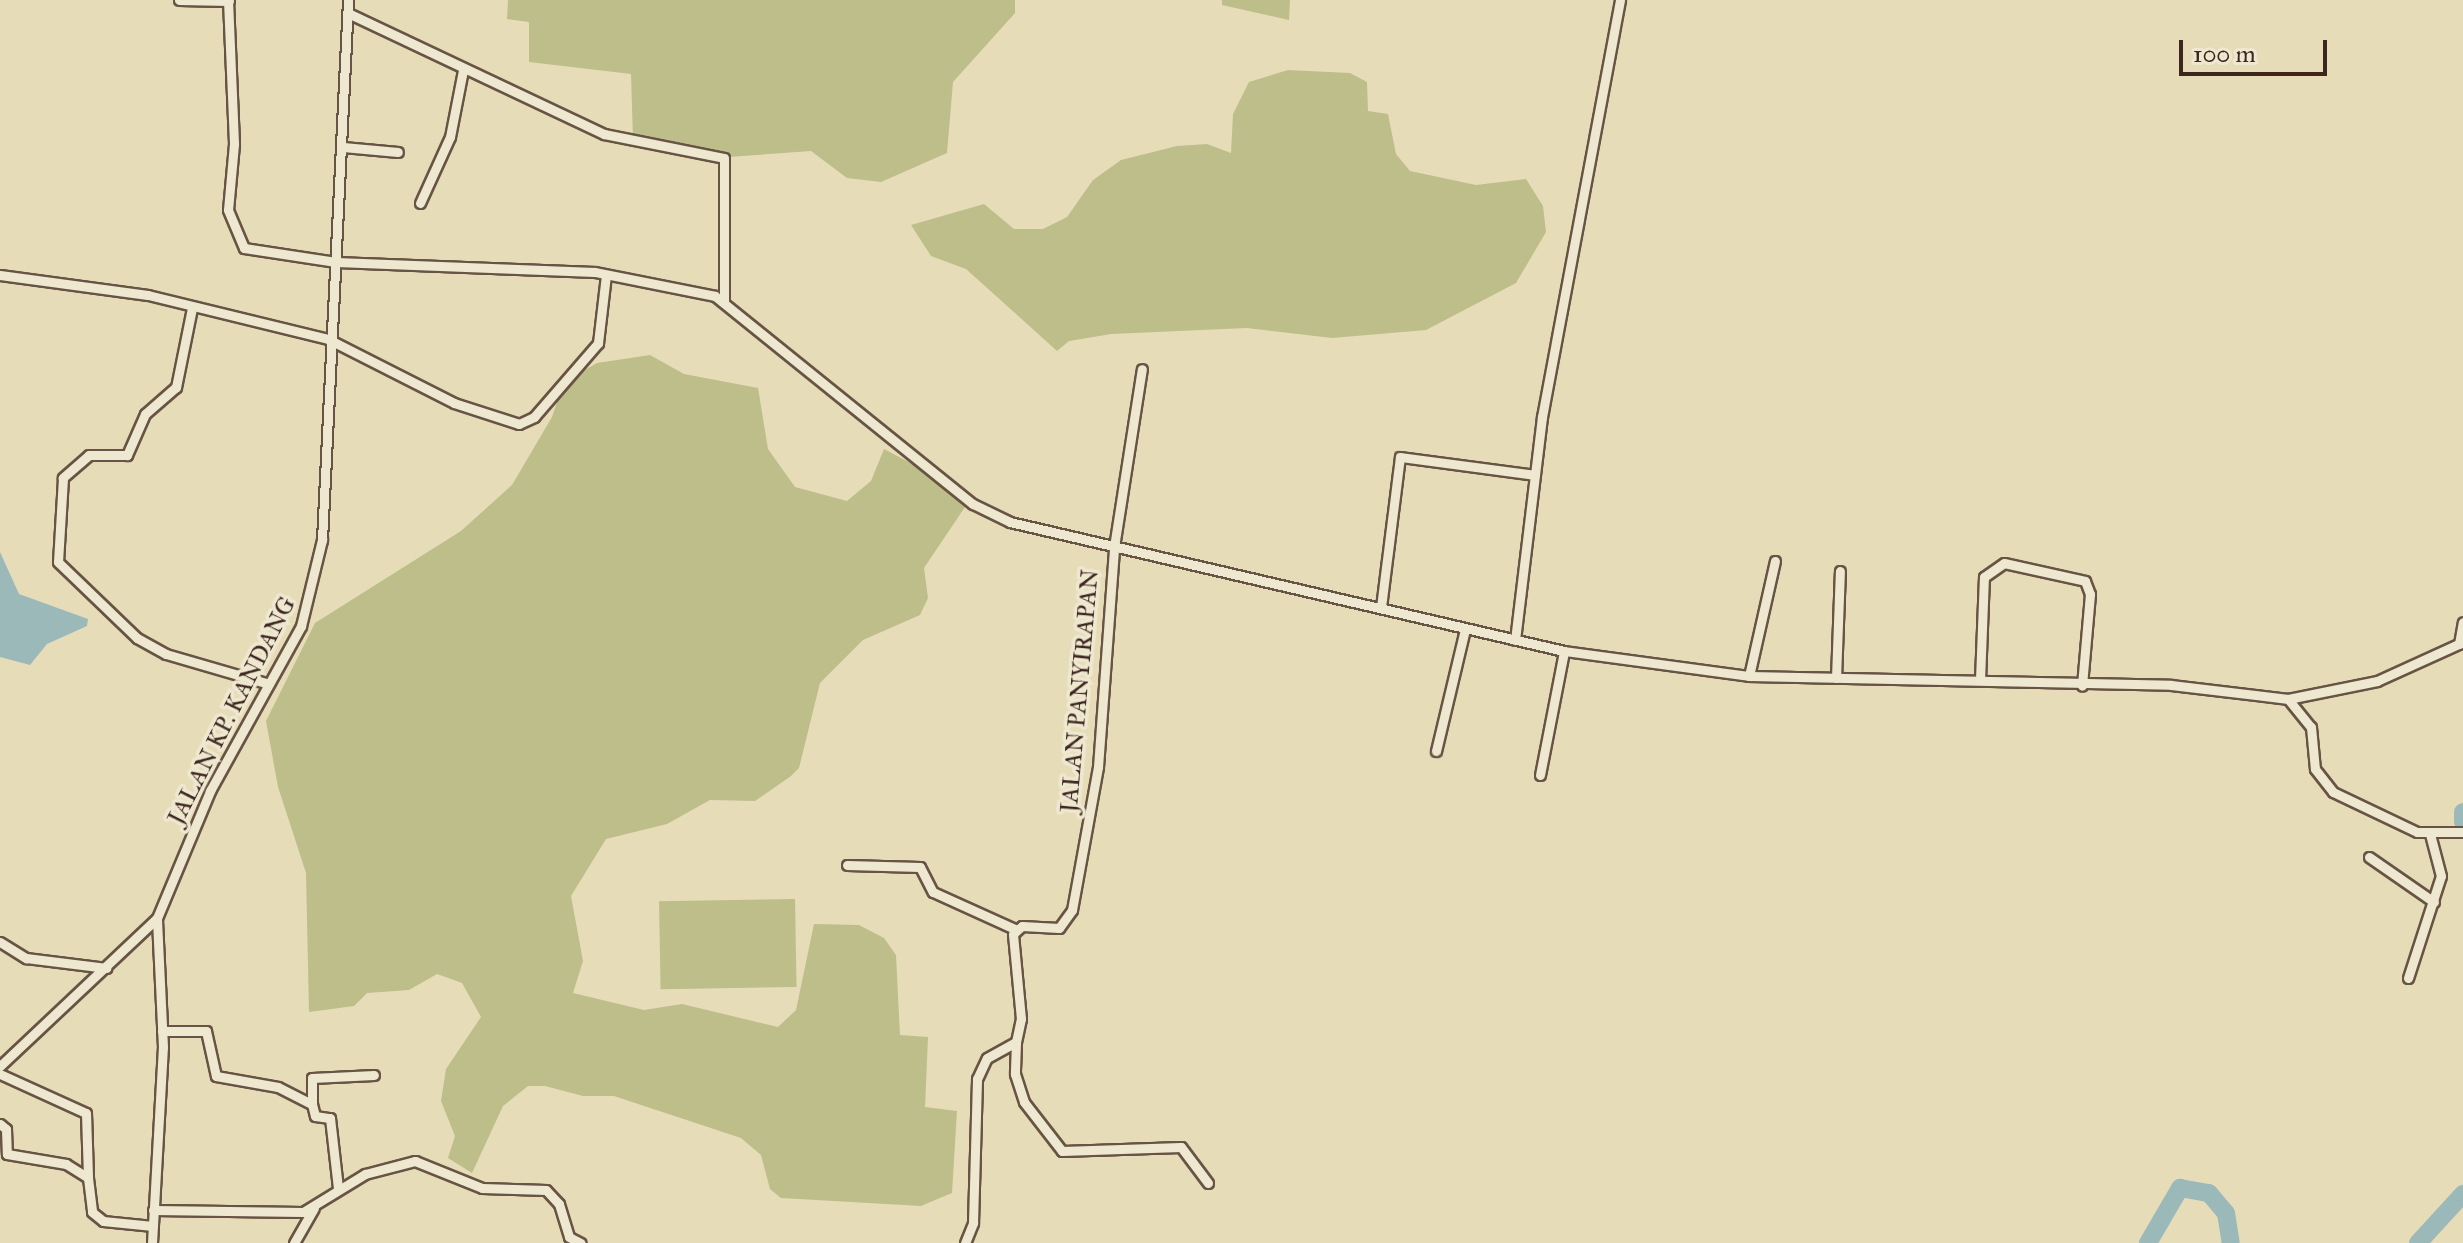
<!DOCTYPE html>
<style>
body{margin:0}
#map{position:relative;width:2463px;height:1243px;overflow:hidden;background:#e7dcb8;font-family:"IM FELL Great Primer",serif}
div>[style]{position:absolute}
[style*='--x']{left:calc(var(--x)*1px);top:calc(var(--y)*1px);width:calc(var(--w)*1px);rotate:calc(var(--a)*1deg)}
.green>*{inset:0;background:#bdbe8a;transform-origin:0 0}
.water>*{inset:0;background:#9cb9ba}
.river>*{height:18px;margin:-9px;padding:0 9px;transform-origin:9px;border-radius:9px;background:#9cb9ba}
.roads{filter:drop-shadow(2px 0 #675444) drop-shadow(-2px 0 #675444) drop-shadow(0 2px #675444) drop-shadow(0 -2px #675444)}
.minor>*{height:9px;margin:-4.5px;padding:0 4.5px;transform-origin:4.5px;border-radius:4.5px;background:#efe8d1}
span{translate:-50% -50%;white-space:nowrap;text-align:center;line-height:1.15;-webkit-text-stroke:7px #efe8d1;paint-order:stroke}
.street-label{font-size:24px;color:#3c261e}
.scale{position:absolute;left:2179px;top:40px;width:148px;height:36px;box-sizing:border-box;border:4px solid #3c261e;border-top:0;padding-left:10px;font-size:24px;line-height:28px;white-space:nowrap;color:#3c261e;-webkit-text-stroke:6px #efe8d1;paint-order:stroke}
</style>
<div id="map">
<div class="green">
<i style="clip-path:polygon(508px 0,1015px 0,1015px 13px,953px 82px,947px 153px,881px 182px,847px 178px,811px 151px,714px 158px,633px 139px,631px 74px,529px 62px,529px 22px,507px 19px)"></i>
<i style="clip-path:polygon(1222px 0,1290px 0,1289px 20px,1222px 5px)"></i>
<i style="clip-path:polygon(1288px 70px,1350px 73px,1367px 82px,1368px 111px,1388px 114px,1396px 154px,1410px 171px,1476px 185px,1526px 179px,1543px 206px,1546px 232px,1516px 283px,1426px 330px,1332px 338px,1247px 328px,1111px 334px,1069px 341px,1057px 351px,966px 269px,931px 256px,911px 225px,984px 204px,1014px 229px,1043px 229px,1067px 217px,1093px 180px,1121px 160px,1177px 146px,1207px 144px,1231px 153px,1233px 114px,1249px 82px)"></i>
<i style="clip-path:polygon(650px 355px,684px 374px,758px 388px,768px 449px,795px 487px,847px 501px,871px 481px,884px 449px,918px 467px,965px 507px,924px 568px,928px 598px,920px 615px,863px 640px,820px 683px,799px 768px,791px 776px,755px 801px,710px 800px,667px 824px,606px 839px,571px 896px,583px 961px,573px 993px,644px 1010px,682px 1004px,778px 1027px,796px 1010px,814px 924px,859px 925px,884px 938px,896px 955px,900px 1035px,928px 1037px,925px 1107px,957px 1111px,952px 1193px,921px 1206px,781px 1198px,770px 1189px,761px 1155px,741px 1138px,614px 1096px,583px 1096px,545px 1086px,528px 1086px,503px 1106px,472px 1173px,448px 1158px,455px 1136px,441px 1101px,446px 1069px,481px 1017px,462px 983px,437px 974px,409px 990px,367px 993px,354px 1006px,309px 1012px,306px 873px,278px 787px,266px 721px,315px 623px,461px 531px,512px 485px,552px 417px,564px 382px,597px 363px)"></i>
<i style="left:795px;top:899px;width:88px;height:136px;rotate:89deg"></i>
</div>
<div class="water">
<i style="clip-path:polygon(0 552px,19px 594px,88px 619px,87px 626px,47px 644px,30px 665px,0 657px)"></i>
</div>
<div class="river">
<i style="--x:2463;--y:812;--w:10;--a:90"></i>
<i style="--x:2148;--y:1243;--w:64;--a:-59.8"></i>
<i style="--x:2180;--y:1188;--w:29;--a:10"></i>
<i style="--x:2209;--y:1193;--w:26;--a:50"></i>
<i style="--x:2226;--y:1213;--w:30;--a:81"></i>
<i style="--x:2418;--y:1243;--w:67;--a:-47.4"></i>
</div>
<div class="roads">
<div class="minor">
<i style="--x:179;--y:0;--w:50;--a:1.1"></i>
<i style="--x:228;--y:0;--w:144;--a:87.6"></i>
<i style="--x:234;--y:144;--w:66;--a:95.2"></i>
<i style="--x:228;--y:210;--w:41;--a:67.2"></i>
<i style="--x:244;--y:248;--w:93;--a:8.7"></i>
<i style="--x:336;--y:262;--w:259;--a:2.2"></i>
<i style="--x:595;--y:272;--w:122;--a:11.3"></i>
<i style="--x:715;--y:296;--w:331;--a:38.9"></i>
<i style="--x:973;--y:504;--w:41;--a:25.9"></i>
<i style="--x:1010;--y:522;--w:569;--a:13.11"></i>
<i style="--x:1564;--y:651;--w:187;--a:7.7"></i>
<i style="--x:1749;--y:676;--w:422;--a:1.2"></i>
<i style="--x:2171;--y:685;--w:118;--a:6.8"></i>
<i style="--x:2288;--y:699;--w:91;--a:-11.4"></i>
<i style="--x:2377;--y:681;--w:94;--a:-24.4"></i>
<i style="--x:348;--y:13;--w:283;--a:25.3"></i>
<i style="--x:604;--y:134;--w:122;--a:11.3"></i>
<i style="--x:724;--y:158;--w:143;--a:90"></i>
<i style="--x:343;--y:147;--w:55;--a:5.2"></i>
<i style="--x:420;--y:203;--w:72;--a:-65.6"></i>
<i style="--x:450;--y:137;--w:68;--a:-79"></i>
<i style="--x:0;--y:275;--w:149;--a:7.7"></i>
<i style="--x:148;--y:295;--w:185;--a:13.7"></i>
<i style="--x:328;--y:339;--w:141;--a:26.9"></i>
<i style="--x:454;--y:403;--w:68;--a:17.9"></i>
<i style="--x:519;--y:424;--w:17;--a:-25"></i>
<i style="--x:534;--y:417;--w:98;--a:-49.1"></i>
<i style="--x:598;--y:343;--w:68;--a:-83.3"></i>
<i style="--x:192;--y:308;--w:81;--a:101.4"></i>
<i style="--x:176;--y:387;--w:41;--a:138.9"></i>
<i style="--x:145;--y:414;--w:45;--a:113.7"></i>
<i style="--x:127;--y:455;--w:38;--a:180"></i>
<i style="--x:89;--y:455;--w:35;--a:139"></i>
<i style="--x:63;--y:478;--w:84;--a:93.4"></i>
<i style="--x:58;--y:562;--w:110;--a:43.9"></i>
<i style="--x:137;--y:638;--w:33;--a:29"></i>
<i style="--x:166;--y:654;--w:107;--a:16.2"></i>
<i style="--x:1381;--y:607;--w:151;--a:-82.8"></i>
<i style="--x:1400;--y:457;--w:136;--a:7.6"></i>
<i style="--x:1515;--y:640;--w:225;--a:-83.1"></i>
<i style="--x:1542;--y:417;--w:424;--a:-79.4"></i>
<i style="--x:2459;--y:644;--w:22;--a:-80"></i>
<i style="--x:1749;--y:676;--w:118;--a:-77.3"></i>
<i style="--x:1836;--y:678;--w:107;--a:-87.9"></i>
<i style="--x:1980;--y:680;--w:103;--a:-87.8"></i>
<i style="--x:1984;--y:577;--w:24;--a:-35"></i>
<i style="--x:2004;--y:563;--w:83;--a:12.5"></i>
<i style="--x:2085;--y:581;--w:14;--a:69"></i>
<i style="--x:2090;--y:594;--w:92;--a:95"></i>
<i style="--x:2288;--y:699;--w:36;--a:51"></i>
<i style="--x:2311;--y:727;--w:42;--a:84.6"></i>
<i style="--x:2315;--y:769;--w:29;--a:52"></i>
<i style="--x:2333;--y:792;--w:93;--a:25.5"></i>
<i style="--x:2417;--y:832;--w:46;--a:0"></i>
<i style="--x:1436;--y:751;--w:125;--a:-76.6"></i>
<i style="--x:1540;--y:775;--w:126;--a:-79"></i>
<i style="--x:2369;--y:857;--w:79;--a:34.7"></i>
<i style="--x:847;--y:865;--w:73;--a:1.6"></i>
<i style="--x:920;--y:867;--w:28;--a:63"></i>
<i style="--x:933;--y:892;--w:90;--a:24.3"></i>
<i style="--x:0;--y:942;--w:31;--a:32"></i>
<i style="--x:26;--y:958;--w:81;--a:7.1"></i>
<i style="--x:2408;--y:978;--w:107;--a:-72.1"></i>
<i style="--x:2441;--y:876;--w:43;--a:-104.7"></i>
<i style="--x:162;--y:1031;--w:44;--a:0"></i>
<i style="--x:206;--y:1031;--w:46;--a:77.5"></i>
<i style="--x:216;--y:1076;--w:63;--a:10.1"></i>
<i style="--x:278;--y:1087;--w:38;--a:27"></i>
<i style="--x:312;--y:1104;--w:12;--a:76"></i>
<i style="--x:315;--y:1116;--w:15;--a:8"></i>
<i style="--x:330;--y:1118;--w:70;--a:83.5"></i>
<i style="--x:1016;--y:1042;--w:32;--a:92"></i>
<i style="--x:1015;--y:1074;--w:29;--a:72"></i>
<i style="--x:1024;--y:1102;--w:62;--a:52.2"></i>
<i style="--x:1062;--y:1151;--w:119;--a:-1.9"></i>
<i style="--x:1181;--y:1147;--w:45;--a:53.1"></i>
<i style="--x:0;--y:1066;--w:216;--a:-43.3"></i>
<i style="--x:0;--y:1074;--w:94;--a:24.4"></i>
<i style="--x:86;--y:1113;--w:65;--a:88.2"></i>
<i style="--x:312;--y:1104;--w:26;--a:-90"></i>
<i style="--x:312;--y:1078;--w:62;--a:-2.8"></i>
<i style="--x:0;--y:1124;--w:8;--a:40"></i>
<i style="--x:6;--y:1129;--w:25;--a:88"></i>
<i style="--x:7;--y:1154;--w:60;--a:9.6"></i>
<i style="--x:66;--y:1164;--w:26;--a:32"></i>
<i style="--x:88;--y:1178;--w:34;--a:83"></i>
<i style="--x:92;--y:1212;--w:14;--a:39"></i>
<i style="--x:103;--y:1221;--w:50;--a:5.7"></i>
<i style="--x:153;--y:1210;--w:150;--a:0.8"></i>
<i style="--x:303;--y:1212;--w:73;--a:-31.5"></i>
<i style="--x:365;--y:1174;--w:52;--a:-14.6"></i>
<i style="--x:415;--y:1161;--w:72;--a:21.9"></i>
<i style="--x:482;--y:1188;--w:64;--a:1.8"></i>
<i style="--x:546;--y:1190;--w:19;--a:47"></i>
<i style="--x:559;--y:1204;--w:34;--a:73"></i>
<i style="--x:569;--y:1237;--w:13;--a:27"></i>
<i style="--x:152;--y:1243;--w:196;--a:-86.8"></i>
<i style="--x:163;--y:1047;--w:129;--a:-92.7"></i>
<i style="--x:157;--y:918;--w:138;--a:-67.3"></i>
<i style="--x:210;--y:791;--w:188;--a:-61.1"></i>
<i style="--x:301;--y:626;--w:89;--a:-76.3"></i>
<i style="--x:322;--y:540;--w:541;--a:-87.24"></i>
<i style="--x:294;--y:1243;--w:40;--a:-60.3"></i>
<i style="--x:965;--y:1243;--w:22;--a:-68"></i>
<i style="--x:973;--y:1223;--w:144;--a:-88.4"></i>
<i style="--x:977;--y:1079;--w:23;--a:-65"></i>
<i style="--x:987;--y:1058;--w:33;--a:-29"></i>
<i style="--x:1016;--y:1042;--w:24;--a:-78"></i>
<i style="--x:1021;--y:1019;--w:85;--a:-95.4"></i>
<i style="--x:1013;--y:934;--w:12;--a:-42"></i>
<i style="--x:1022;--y:926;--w:37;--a:3"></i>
<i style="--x:1059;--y:928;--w:22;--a:-54"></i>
<i style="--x:1072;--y:910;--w:145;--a:-79.7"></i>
<i style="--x:1098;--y:767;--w:221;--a:-85.8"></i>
<i style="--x:1114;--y:547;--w:180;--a:-81.1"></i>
</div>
</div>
<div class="street-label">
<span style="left:1080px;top:691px;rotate:-85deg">JALAN PANYIRAPAN</span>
<span style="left:232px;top:711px;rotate:-63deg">JALAN KP. KANDANG</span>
</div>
<div class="scale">100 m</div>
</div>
